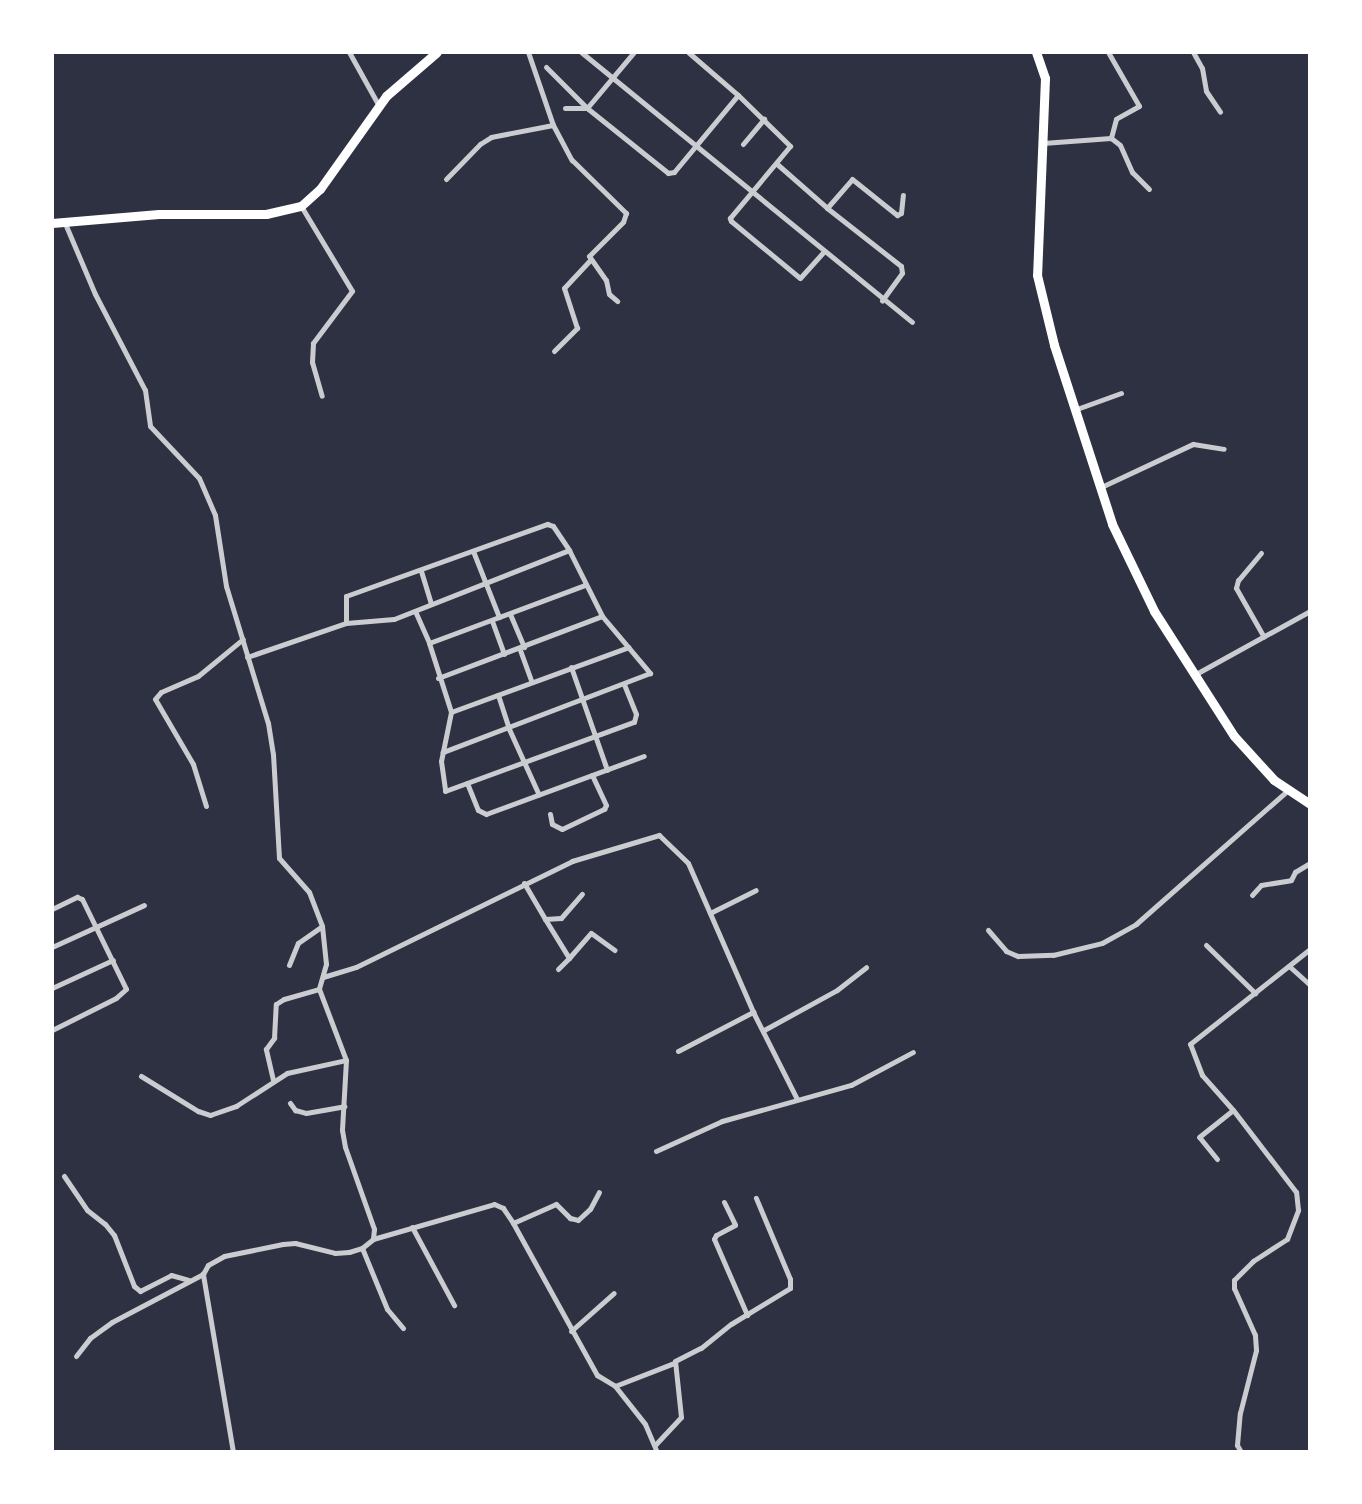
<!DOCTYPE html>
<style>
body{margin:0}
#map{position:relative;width:1362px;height:1504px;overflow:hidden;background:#2d3142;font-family:"PT Serif",serif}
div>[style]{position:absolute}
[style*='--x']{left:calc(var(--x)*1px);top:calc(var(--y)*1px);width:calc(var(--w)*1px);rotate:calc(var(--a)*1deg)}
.minor>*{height:5px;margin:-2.5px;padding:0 2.5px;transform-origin:2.5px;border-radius:2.5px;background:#caccd0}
.primary>*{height:9px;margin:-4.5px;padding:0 4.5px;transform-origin:4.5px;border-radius:4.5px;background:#fff}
span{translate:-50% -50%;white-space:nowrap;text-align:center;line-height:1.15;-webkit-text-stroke:7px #fff;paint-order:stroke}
.frame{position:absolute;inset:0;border:54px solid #fff;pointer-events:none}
</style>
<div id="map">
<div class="minor">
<i style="--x:349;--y:52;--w:62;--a:60.9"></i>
<i style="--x:528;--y:52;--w:77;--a:71.1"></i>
<i style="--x:553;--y:125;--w:40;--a:62"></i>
<i style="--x:572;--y:160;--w:76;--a:44.5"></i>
<i style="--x:626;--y:213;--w:9;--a:108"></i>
<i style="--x:623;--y:222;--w:48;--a:135"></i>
<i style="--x:589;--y:256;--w:29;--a:55"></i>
<i style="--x:606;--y:280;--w:14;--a:78"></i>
<i style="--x:609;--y:294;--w:11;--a:41"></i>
<i style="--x:581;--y:52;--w:427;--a:39.2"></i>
<i style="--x:688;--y:52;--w:66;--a:40.7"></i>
<i style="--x:738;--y:95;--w:73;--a:44.4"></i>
<i style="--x:790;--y:146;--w:94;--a:129.8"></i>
<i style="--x:730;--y:218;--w:3;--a:72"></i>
<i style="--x:731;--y:221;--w:89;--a:39.6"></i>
<i style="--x:800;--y:278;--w:36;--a:-48"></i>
<i style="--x:1108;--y:52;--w:62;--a:60.1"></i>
<i style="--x:1139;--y:106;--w:26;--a:151"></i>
<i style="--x:1116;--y:119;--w:20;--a:105"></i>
<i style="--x:1193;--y:52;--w:18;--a:61"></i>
<i style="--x:1202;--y:68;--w:23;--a:80"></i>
<i style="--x:1206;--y:91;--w:25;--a:56"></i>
<i style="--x:546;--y:67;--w:58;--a:45"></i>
<i style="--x:587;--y:108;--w:104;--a:38.7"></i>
<i style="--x:668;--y:173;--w:6;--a:-9"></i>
<i style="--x:674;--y:172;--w:100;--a:-50.3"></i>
<i style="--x:565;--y:108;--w:22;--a:0"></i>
<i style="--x:587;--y:108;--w:73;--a:-50"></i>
<i style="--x:1043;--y:143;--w:68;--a:-4.2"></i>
<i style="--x:1111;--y:138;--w:11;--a:38"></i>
<i style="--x:1120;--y:145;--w:30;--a:66"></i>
<i style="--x:1132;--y:172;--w:24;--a:45"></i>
<i style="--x:743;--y:144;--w:33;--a:-50"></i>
<i style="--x:777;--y:164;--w:67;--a:41.3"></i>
<i style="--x:827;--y:208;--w:94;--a:38.1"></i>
<i style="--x:901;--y:266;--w:7;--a:82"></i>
<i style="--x:902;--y:273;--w:34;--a:126"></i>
<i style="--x:446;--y:179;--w:49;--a:-45.8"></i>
<i style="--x:480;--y:144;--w:13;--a:-32"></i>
<i style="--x:491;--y:137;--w:63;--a:-11"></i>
<i style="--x:301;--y:206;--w:99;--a:59"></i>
<i style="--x:352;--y:291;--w:65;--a:126.9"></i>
<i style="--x:313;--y:343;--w:19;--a:93"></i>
<i style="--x:312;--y:362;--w:35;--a:74"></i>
<i style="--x:827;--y:208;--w:38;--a:-49"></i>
<i style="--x:852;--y:179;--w:58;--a:38.7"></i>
<i style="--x:897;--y:215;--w:4;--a:-27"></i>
<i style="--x:901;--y:213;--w:18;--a:-84"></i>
<i style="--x:64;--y:221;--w:79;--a:67"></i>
<i style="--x:95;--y:294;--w:108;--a:62.5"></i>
<i style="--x:145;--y:390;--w:36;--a:82"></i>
<i style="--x:150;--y:426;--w:71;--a:46.7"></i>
<i style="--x:199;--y:478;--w:40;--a:66.6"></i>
<i style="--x:215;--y:515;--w:72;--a:81.2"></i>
<i style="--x:226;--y:586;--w:143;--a:73"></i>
<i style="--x:268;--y:723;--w:31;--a:81"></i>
<i style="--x:273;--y:754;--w:104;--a:86.7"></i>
<i style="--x:279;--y:858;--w:45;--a:48.6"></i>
<i style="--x:309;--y:892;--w:36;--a:69"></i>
<i style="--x:322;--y:926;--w:38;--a:84"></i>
<i style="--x:326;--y:964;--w:26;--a:106"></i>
<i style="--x:319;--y:989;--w:76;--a:69.2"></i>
<i style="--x:346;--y:1060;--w:70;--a:93.3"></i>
<i style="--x:342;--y:1130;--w:17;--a:80"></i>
<i style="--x:345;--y:1147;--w:87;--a:70.5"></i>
<i style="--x:374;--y:1229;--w:10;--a:96"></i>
<i style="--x:554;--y:351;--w:33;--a:-45"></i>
<i style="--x:577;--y:328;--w:42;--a:-108"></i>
<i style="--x:564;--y:288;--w:38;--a:-47"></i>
<i style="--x:1074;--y:410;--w:50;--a:-19.9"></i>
<i style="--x:1099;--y:488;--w:104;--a:-25.1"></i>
<i style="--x:1193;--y:444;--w:31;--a:9"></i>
<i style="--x:473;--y:551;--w:71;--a:68.5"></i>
<i style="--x:1261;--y:553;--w:35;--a:130"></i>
<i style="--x:1238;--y:580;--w:8;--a:104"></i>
<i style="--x:1236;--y:588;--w:56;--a:60.3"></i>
<i style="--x:421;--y:571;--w:34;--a:73"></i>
<i style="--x:415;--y:611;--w:35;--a:66"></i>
<i style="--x:429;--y:643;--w:72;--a:72.3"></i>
<i style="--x:451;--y:712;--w:50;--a:101.5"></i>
<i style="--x:441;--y:761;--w:30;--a:82"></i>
<i style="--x:445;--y:791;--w:201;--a:-20.1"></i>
<i style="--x:634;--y:722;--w:8;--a:-76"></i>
<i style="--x:636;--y:714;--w:31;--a:-112"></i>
<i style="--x:510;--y:614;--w:36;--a:67"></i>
<i style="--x:492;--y:621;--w:35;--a:70"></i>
<i style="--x:346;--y:623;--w:27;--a:-90"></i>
<i style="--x:346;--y:596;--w:214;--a:-19.7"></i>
<i style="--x:547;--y:524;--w:6;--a:18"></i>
<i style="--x:553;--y:526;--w:29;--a:56"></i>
<i style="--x:569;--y:550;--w:74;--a:63.4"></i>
<i style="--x:602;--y:616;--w:75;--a:49.9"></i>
<i style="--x:650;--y:673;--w:222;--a:159.1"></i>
<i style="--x:429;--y:643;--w:166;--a:-20.4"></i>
<i style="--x:520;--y:650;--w:33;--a:70"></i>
<i style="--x:247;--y:657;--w:105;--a:-19"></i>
<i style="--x:346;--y:623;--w:48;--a:-4.8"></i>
<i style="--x:394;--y:619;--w:188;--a:-21.5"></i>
<i style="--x:571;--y:667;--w:109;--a:70.7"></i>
<i style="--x:1194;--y:675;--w:132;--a:-28.9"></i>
<i style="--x:438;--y:678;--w:175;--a:-20.7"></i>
<i style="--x:498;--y:695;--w:36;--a:72"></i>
<i style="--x:509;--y:729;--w:72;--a:65.6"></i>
<i style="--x:451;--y:712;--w:189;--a:-20.1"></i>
<i style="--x:467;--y:783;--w:29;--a:68"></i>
<i style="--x:478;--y:810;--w:9;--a:27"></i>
<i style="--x:486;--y:814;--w:168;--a:-20.2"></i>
<i style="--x:206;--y:806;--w:44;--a:-107.2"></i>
<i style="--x:193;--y:764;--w:75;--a:-120.3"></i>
<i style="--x:155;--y:699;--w:9;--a:-49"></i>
<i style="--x:161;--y:692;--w:40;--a:-23.4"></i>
<i style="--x:198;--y:676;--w:58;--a:-39.4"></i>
<i style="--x:550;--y:814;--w:10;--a:79"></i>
<i style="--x:552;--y:824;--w:11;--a:27"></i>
<i style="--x:562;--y:829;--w:47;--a:-25.5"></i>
<i style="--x:604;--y:809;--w:4;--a:-63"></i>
<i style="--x:606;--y:805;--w:33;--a:-115"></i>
<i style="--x:524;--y:883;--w:42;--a:59.7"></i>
<i style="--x:545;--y:919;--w:16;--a:-4"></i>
<i style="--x:561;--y:918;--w:32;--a:-49"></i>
<i style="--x:1252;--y:895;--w:13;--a:-48"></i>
<i style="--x:1261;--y:885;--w:30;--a:-9"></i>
<i style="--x:1291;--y:880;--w:9;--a:-63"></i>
<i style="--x:1295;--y:872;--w:17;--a:-31"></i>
<i style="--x:52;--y:909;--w:28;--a:-26"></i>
<i style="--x:77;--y:897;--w:5;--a:22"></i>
<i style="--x:82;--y:899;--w:100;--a:63.9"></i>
<i style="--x:126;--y:989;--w:13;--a:138"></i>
<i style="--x:116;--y:998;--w:72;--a:153.4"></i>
<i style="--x:710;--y:913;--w:51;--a:-26.6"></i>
<i style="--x:545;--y:919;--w:46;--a:58.4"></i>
<i style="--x:569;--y:958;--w:33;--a:-49"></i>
<i style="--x:591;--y:933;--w:29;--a:36"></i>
<i style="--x:988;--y:930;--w:28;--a:49"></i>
<i style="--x:1006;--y:951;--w:13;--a:23"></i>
<i style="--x:1018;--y:956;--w:35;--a:-2"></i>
<i style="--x:1053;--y:955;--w:50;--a:-13.8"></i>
<i style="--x:1102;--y:943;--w:39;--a:-29"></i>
<i style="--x:1136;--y:924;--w:203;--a:-41.4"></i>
<i style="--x:1206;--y:945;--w:69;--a:44.4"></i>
<i style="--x:52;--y:947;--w:101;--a:-24.5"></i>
<i style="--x:289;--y:965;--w:24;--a:-68"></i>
<i style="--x:298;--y:943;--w:29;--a:-35"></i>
<i style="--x:1289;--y:966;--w:28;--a:42"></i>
<i style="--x:558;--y:969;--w:16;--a:-45"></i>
<i style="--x:323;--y:977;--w:34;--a:-17"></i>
<i style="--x:356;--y:967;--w:241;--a:-26.1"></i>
<i style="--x:572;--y:861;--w:91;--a:-16.6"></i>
<i style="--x:659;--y:835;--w:40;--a:44"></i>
<i style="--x:688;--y:863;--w:163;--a:66.4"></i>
<i style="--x:753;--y:1012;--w:97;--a:63.2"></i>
<i style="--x:52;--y:988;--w:67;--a:-24.7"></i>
<i style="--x:764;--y:1030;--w:83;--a:-28.7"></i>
<i style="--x:837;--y:990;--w:37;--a:-38"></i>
<i style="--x:678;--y:1051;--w:85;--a:-27.5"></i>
<i style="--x:141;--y:1076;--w:67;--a:31.6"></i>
<i style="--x:198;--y:1111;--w:13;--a:18"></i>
<i style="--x:210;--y:1115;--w:28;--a:-19"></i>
<i style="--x:236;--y:1106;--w:61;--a:-32.9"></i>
<i style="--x:287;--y:1073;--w:60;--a:-12.4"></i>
<i style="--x:273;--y:1080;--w:32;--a:-103"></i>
<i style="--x:266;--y:1049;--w:14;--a:-54"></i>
<i style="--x:274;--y:1038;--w:34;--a:-87"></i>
<i style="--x:276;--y:1004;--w:9;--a:-32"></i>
<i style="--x:284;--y:999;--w:36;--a:-16"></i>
<i style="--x:290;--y:1103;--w:9;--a:54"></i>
<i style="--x:295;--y:1110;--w:11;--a:15"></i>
<i style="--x:306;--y:1113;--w:39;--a:-10"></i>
<i style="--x:656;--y:1151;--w:72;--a:-24.4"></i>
<i style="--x:722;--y:1121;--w:134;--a:-15.6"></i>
<i style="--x:851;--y:1085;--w:70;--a:-28"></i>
<i style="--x:1217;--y:1159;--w:28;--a:-129"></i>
<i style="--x:1199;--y:1137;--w:43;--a:-38.5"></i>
<i style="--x:64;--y:1176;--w:41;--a:55.9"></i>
<i style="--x:87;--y:1210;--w:23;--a:38"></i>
<i style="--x:105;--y:1224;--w:14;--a:51"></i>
<i style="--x:114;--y:1235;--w:55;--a:68.6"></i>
<i style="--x:134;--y:1286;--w:8;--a:40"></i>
<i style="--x:140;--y:1291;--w:35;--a:-27"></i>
<i style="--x:171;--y:1275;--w:18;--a:16"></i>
<i style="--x:724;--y:1202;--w:25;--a:64"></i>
<i style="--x:735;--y:1225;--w:21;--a:152"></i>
<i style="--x:716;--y:1235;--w:4;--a:117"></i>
<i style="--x:714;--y:1239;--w:83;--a:66.5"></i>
<i style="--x:513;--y:1223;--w:47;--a:-23.8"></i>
<i style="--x:556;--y:1204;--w:20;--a:45"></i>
<i style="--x:570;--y:1218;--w:8;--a:14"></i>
<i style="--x:578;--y:1220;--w:16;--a:-43"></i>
<i style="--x:590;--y:1209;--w:19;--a:-62"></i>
<i style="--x:412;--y:1227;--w:89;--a:61.7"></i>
<i style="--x:362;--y:1248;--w:66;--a:67.7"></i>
<i style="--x:387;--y:1309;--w:25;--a:50"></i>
<i style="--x:571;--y:1331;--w:57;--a:-41.5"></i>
<i style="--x:76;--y:1356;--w:23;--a:-52"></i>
<i style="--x:90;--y:1338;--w:27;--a:-36"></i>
<i style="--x:112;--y:1322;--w:103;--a:-27.8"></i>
<i style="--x:615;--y:1386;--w:63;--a:-21.3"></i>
<i style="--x:655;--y:1445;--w:38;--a:-47"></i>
<i style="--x:681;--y:1417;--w:56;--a:-96.1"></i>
<i style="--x:675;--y:1361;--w:29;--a:-27"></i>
<i style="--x:701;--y:1348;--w:38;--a:-39"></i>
<i style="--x:731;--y:1324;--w:69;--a:-31.4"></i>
<i style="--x:790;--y:1288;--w:9;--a:-90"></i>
<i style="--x:790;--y:1279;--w:88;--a:-112.8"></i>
<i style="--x:233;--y:1452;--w:181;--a:-99.6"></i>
<i style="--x:203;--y:1274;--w:10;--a:-61"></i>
<i style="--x:208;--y:1265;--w:18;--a:-29"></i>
<i style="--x:224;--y:1256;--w:60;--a:-11.5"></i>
<i style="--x:283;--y:1244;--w:12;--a:-5"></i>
<i style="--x:295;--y:1243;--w:41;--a:14"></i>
<i style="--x:335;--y:1253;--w:14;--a:-4"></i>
<i style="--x:349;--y:1252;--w:14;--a:-17"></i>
<i style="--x:362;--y:1248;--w:14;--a:-39"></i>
<i style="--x:373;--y:1239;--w:126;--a:-16.1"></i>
<i style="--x:494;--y:1204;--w:10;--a:24"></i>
<i style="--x:503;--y:1208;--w:18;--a:56"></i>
<i style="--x:513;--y:1223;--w:174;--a:61.1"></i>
<i style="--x:597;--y:1375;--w:21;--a:31"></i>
<i style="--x:615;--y:1386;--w:48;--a:51.7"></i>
<i style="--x:645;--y:1424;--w:30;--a:67"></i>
<i style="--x:1241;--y:1452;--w:8;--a:-120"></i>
<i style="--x:1237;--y:1445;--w:32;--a:-85"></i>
<i style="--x:1240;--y:1413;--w:65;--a:-75.7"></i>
<i style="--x:1256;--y:1350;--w:15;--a:-94"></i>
<i style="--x:1255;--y:1335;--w:51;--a:-114.1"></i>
<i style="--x:1234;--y:1288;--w:8;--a:-90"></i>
<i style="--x:1234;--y:1280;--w:27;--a:-45"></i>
<i style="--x:1253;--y:1261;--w:40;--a:-32.9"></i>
<i style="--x:1287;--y:1239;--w:31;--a:-69"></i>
<i style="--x:1298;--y:1210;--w:18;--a:-96"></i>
<i style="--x:1296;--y:1192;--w:103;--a:-127.5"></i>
<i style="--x:1233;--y:1110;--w:47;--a:-131.5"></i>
<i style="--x:1202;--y:1075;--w:33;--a:-111"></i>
<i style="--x:1190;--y:1044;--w:153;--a:-38.4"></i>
</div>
<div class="primary">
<i style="--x:1036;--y:52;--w:28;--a:71"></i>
<i style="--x:1045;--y:78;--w:197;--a:92.3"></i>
<i style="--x:1037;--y:275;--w:72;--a:76.3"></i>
<i style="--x:1054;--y:345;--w:188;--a:72"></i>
<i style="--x:1112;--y:524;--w:97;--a:64.2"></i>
<i style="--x:1154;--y:611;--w:148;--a:57.4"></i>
<i style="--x:1234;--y:736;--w:59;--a:47.7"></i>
<i style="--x:1274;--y:780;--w:43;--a:33.7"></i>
<i style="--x:52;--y:223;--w:107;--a:-4.8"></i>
<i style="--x:159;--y:214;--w:107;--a:0"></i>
<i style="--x:266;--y:214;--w:36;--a:-13"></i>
<i style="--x:301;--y:206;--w:25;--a:-42"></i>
<i style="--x:320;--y:189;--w:114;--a:-54.6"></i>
<i style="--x:386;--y:96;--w:67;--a:-40.8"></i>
</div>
<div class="frame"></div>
</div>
